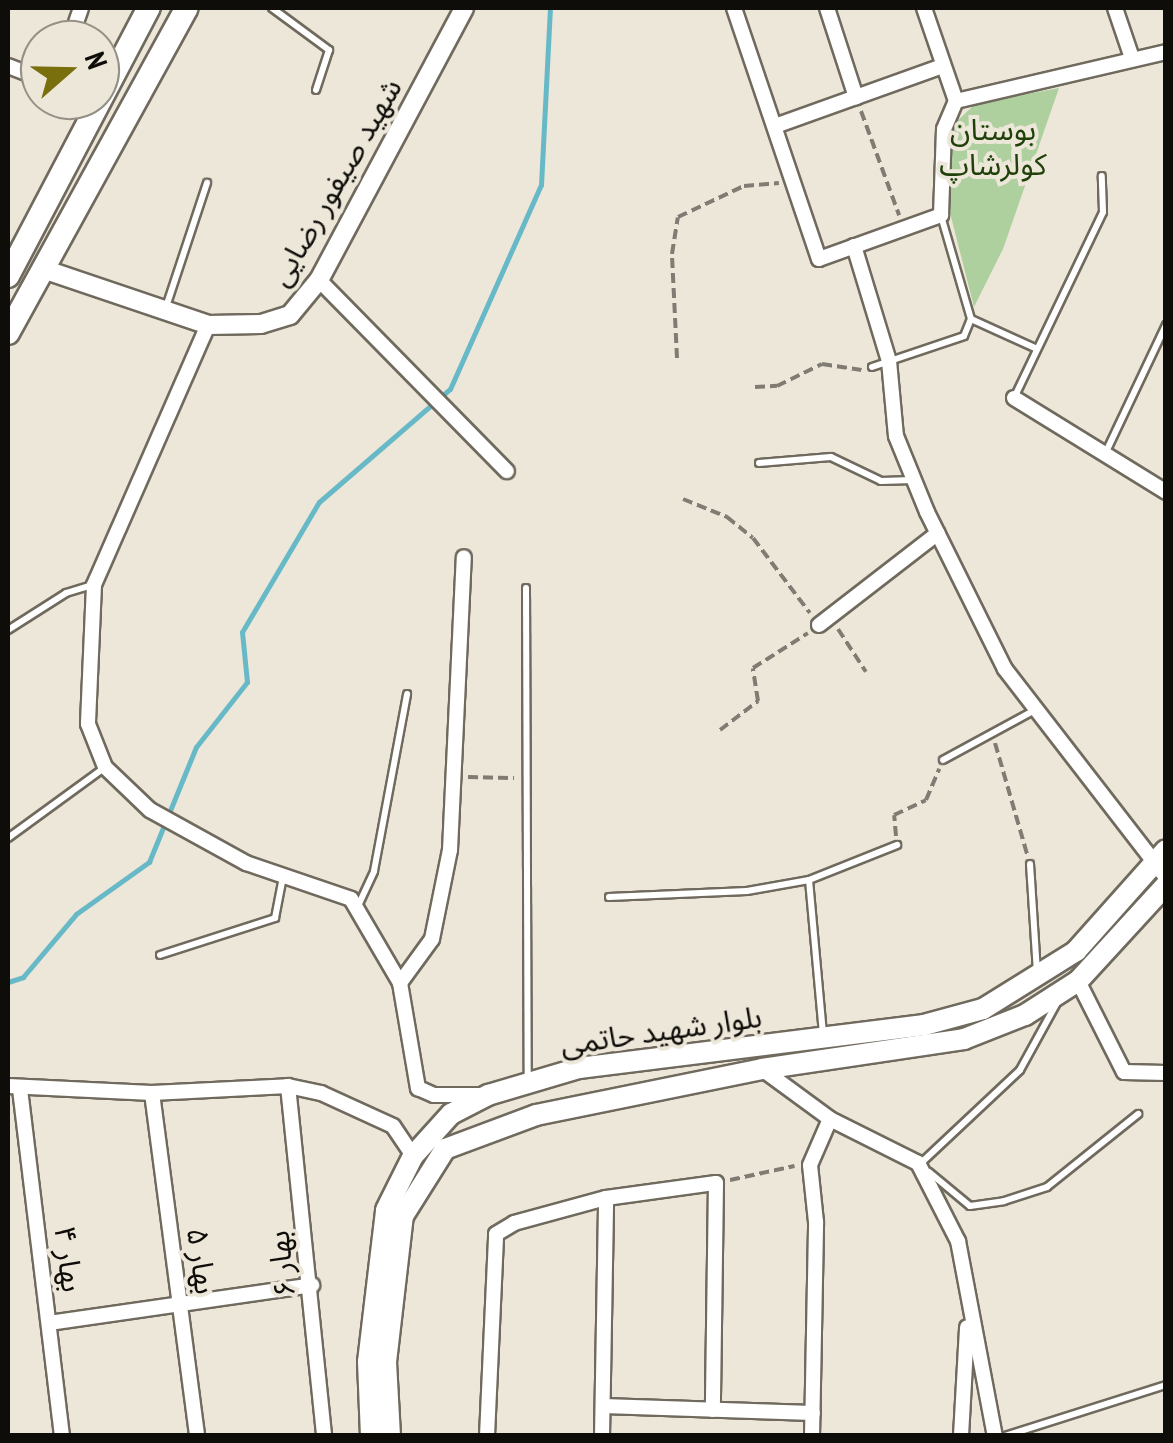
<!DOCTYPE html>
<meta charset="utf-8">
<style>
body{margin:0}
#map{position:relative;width:1173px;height:1443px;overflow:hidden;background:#ede7d9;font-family:"PT Sans Narrow","Noto Sans Arabic",sans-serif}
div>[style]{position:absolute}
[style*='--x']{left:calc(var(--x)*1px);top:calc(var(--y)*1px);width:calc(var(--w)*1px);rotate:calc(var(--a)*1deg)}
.green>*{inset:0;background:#aed09e}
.stream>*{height:5px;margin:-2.5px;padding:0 2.5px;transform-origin:2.5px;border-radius:2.5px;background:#68b9c7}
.path>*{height:4px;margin-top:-2px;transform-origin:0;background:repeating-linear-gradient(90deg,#807c73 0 10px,transparent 0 15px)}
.roads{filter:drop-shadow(2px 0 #706a5e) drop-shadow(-2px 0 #706a5e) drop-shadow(0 2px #706a5e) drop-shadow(0 -2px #706a5e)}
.service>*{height:6px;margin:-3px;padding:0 3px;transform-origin:3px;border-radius:3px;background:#fff}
.minor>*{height:14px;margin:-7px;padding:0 7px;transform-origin:7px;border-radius:7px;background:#fff}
.tertiary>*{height:18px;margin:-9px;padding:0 9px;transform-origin:9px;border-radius:9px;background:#fff}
.secondary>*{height:20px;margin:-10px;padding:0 10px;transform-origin:10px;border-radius:10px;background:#fff}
.primary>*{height:22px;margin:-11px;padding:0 11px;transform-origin:11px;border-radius:11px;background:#fff}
span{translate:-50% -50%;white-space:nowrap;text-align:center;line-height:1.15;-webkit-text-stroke:8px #ede7d9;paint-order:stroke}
.park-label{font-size:30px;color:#204009}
.street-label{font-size:30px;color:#0f0d09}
.frame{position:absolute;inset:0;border:10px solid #0f0d09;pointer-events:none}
.north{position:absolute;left:20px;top:20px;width:100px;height:100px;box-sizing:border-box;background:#ede7d9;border:2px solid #949086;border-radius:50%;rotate:70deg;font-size:28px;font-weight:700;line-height:40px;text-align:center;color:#0f0d09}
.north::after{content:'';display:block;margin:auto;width:35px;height:45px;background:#796f0d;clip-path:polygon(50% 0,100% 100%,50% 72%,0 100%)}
</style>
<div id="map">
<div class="green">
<i style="clip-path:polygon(1059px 88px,1003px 249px,974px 307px,947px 201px,951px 127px,975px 104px)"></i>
</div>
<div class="stream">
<i style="--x:8;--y:982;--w:16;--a:-18"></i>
<i style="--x:23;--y:977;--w:82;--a:-49.9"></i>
<i style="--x:76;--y:914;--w:90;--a:-35.5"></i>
<i style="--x:149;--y:862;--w:124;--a:-67.8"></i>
<i style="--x:196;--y:747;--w:83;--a:-51.9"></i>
<i style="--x:247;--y:682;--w:50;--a:-95.7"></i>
<i style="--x:242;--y:632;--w:151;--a:-59.4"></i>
<i style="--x:319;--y:502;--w:173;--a:-40.8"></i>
<i style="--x:450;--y:389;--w:223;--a:-66"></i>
<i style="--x:541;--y:185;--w:177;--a:-87.1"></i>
</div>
<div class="path">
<i style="--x:861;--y:111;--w:111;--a:69.9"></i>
<i style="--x:677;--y:358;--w:104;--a:-92.8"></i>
<i style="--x:672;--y:254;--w:37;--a:-81"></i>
<i style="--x:678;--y:217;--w:73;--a:-25.2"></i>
<i style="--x:744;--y:186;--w:35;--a:-5"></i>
<i style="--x:755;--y:387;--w:22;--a:-3"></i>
<i style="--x:777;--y:386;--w:50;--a:-26.1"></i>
<i style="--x:822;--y:364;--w:40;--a:8.5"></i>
<i style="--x:683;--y:499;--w:48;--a:22.2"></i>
<i style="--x:727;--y:517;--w:33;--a:39"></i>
<i style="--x:753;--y:538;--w:94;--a:52.8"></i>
<i style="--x:838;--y:629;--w:51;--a:56.9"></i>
<i style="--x:720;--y:730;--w:48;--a:-37.3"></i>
<i style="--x:758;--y:701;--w:33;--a:-99"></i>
<i style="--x:753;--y:668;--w:65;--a:-32.5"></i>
<i style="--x:995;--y:743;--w:116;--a:73.9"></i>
<i style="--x:468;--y:777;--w:46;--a:1.2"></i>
<i style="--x:896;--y:836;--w:21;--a:-95"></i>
<i style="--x:894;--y:815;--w:35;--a:-25"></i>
<i style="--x:926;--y:800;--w:34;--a:-67"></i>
<i style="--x:730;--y:1180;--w:66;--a:-12.3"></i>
</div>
<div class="roads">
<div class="service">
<i style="--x:272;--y:8;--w:71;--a:36.4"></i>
<i style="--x:329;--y:50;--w:42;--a:108"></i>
<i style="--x:165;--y:310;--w:134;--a:-71.7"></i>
<i style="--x:971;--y:319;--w:72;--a:24.4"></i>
<i style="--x:872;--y:367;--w:97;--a:-18.6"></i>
<i style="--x:964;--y:336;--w:18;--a:-68"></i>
<i style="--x:971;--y:319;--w:107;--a:-106.2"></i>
<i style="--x:1014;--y:398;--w:206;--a:-64.4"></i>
<i style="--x:1103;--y:212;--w:36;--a:-92"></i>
<i style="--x:1105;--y:454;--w:143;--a:-64.7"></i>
<i style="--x:759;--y:463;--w:72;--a:-4.8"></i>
<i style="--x:831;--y:457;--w:55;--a:25.6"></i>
<i style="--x:881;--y:481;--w:32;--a:-2"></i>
<i style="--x:526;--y:588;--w:493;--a:89.8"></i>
<i style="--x:8;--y:630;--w:69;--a:-32.5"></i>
<i style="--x:66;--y:593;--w:28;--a:-17"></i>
<i style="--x:943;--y:760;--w:105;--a:-28.5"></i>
<i style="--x:8;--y:838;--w:119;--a:-36.1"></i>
<i style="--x:1030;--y:864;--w:108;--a:86.3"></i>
<i style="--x:809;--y:880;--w:154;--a:84.8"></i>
<i style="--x:609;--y:897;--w:138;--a:-2.5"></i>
<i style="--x:747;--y:891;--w:63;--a:-10.1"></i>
<i style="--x:809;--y:880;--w:95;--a:-21.7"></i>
<i style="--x:358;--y:906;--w:38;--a:-65"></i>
<i style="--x:374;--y:871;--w:180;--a:-79.4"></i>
<i style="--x:160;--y:955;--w:121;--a:-17.8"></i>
<i style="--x:275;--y:918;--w:42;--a:-79"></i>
<i style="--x:920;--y:1164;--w:137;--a:-43.2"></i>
<i style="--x:1020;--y:1070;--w:79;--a:-61.2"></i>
<i style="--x:929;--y:1172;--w:53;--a:39.7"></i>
<i style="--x:970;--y:1206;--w:34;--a:-8"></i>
<i style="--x:1004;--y:1201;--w:45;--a:-18"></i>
<i style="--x:1047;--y:1187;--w:117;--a:-38.7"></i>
<i style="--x:1005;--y:1436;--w:169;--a:-17.6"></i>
</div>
<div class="minor">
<i style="--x:734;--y:8;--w:265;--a:71.3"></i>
<i style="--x:819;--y:259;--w:130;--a:-19.8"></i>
<i style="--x:941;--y:215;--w:86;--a:-88"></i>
<i style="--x:944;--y:129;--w:30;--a:-67"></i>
<i style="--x:827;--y:8;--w:94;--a:72"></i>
<i style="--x:924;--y:8;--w:98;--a:71"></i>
<i style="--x:1115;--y:8;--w:53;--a:71.2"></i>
<i style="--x:70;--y:40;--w:34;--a:-71"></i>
<i style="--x:8;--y:66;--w:34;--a:21"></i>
<i style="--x:72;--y:100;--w:27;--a:42"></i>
<i style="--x:956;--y:101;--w:216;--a:-13.1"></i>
<i style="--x:775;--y:126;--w:178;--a:-19.7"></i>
<i style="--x:854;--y:246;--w:120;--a:73.1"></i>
<i style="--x:889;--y:361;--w:75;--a:84.7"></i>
<i style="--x:896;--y:436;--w:82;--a:67.8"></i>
<i style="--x:927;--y:512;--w:175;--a:63.6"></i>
<i style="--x:1005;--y:669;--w:263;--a:52.3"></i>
<i style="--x:319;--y:280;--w:268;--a:45.5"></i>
<i style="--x:208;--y:325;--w:284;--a:113.7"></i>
<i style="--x:94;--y:585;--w:139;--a:92.5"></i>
<i style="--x:88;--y:724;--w:46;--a:68.4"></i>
<i style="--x:105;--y:767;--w:62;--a:43.7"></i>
<i style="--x:150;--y:810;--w:110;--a:28.9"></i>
<i style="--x:246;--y:863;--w:111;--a:18.9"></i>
<i style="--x:351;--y:899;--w:97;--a:59.7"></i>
<i style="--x:400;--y:983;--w:107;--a:80.3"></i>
<i style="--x:418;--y:1088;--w:17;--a:24"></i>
<i style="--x:434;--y:1095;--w:48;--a:0"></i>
<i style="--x:1014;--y:398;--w:179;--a:31.7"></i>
<i style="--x:819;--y:625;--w:150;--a:-37.7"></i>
<i style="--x:1078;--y:981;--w:102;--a:63.2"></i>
<i style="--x:1124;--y:1072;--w:42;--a:1.4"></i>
<i style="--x:400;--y:983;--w:54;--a:-54"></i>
<i style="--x:432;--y:939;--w:91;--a:-78.6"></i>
<i style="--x:450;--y:850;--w:293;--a:-87.3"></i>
<i style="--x:762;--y:1069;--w:84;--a:36.3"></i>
<i style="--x:830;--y:1119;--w:98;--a:26.6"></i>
<i style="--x:918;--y:1163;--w:88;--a:62.9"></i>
<i style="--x:958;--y:1241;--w:198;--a:79.3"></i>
<i style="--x:8;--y:1086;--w:144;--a:2.8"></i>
<i style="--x:152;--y:1093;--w:136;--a:-2.9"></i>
<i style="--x:288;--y:1086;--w:34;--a:12"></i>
<i style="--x:321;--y:1093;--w:79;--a:24.6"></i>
<i style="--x:393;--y:1126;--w:36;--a:56"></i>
<i style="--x:288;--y:1086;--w:352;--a:84.1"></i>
<i style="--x:20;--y:1089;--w:350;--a:83.1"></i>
<i style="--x:152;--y:1093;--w:346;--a:82.5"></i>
<i style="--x:49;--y:1323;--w:266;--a:-8.2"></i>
<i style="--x:603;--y:1406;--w:210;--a:1.9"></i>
<i style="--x:487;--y:1436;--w:202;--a:-87.4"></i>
<i style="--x:496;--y:1234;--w:21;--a:-31"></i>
<i style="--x:514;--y:1223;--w:95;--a:-15.2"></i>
<i style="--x:606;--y:1198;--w:111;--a:-7.8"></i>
<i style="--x:716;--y:1183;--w:227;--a:90.8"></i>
<i style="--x:602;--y:1436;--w:238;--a:-89"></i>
<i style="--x:812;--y:1436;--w:214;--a:-88.9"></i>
<i style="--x:816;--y:1222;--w:57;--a:-96"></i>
<i style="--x:810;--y:1165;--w:50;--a:-66.5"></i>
<i style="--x:961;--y:1436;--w:109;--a:-86.8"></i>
</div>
<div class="tertiary">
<i style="--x:43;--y:269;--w:174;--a:18.7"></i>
<i style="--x:208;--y:325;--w:53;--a:-1.1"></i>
<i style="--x:261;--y:324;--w:30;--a:-17"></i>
<i style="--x:290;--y:315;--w:45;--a:-50.4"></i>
<i style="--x:319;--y:280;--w:308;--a:-61.9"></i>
</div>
<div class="secondary">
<i style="--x:371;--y:1436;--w:74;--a:-92.3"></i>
<i style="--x:368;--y:1362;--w:153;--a:-83.2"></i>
<i style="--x:386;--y:1210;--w:60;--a:-63.4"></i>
<i style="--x:413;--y:1156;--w:57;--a:-47.9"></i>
<i style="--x:451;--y:1114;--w:42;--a:-27.2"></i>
<i style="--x:488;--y:1095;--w:95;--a:-16.5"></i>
<i style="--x:579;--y:1068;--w:348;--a:-7.1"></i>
<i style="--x:924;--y:1025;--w:61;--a:-15.2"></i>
<i style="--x:983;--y:1009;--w:110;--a:-31.9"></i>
<i style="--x:1076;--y:951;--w:135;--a:-48.3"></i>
<i style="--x:390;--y:1436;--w:74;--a:-93.1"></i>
<i style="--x:386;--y:1362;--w:147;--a:-83.4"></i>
<i style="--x:403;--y:1216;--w:79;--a:-57.9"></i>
<i style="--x:445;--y:1149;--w:97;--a:-20.5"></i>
<i style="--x:536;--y:1115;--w:231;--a:-11.5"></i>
<i style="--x:762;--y:1069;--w:204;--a:-8.4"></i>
<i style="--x:964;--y:1039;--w:66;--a:-21.5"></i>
<i style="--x:1025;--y:1015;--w:63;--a:-32.7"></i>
<i style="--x:1078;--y:981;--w:130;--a:-47.5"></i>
</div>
<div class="primary">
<i style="--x:8;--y:276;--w:303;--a:-62.3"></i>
<i style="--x:8;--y:333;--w:371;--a:-61.2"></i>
</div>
</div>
<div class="park-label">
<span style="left:993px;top:146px">بوستان<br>کولرشاپ</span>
</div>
<div class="street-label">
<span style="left:335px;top:182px;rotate:-60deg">شهید صیفور رضایی</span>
<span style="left:661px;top:1030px;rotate:-8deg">بلوار شهید حاتمی</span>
<span style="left:69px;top:1259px;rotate:83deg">بهار ۴</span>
<span style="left:202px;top:1261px;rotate:82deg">بهار ۵</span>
<span style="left:281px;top:1264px;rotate:-96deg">بهار ۶</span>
</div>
<div class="frame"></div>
<div class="north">N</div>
</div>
